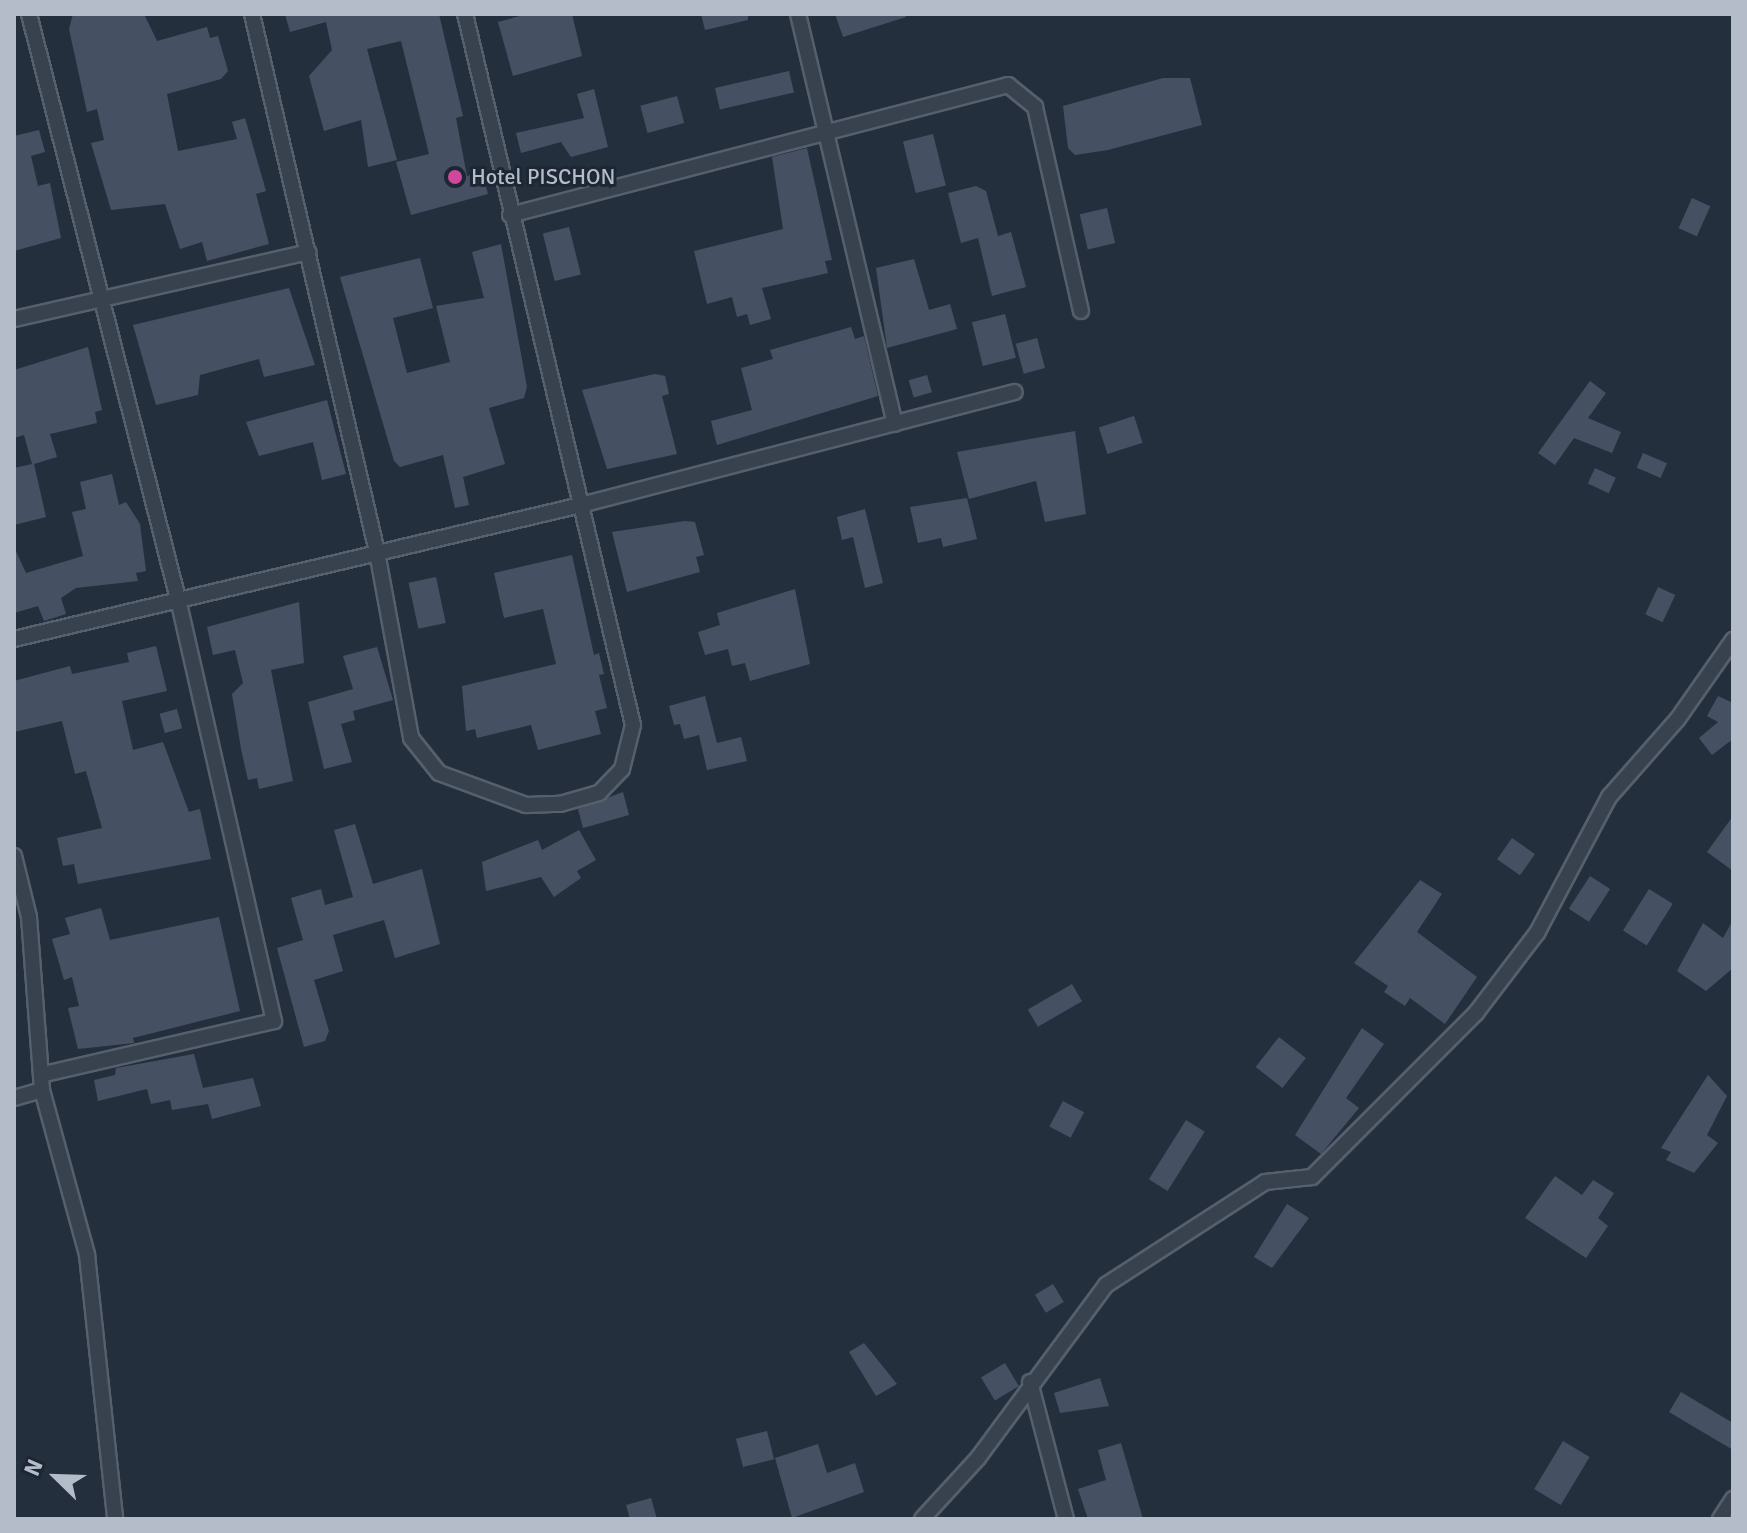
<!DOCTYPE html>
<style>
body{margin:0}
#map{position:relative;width:1747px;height:1533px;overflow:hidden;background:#242f3e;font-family:Signika,sans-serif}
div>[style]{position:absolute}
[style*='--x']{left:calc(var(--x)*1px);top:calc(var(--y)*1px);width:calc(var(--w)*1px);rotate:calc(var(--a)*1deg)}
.building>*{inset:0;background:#455162;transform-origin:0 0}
.roads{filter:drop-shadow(2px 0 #565f6c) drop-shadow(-2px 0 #565f6c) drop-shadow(0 2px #565f6c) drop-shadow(0 -2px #565f6c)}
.minor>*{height:14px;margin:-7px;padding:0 7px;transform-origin:7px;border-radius:7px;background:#38414e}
.dots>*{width:22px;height:22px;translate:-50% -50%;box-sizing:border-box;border:4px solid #1d2633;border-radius:50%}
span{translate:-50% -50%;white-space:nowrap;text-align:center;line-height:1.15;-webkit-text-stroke:6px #1d2633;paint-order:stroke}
.poi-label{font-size:22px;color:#b4bcc9}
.left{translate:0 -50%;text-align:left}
.frame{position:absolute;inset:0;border:16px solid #b4bcc9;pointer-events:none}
.north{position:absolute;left:16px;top:1437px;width:80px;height:80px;-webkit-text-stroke:6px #1d2633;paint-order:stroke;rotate:293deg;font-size:22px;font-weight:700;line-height:32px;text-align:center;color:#b4bcc9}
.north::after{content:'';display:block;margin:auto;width:28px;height:36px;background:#b4bcc9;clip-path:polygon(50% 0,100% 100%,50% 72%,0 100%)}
</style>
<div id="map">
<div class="building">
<i style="clip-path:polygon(73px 14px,144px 14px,157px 41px,207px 27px,210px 38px,218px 36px,228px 71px,221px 79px,167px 94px,178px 151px,237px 139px,232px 122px,245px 118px,266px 191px,256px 194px,269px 244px,207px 261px,202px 242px,180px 249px,165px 204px,111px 210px,91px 143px,104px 140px,97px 109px,87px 112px,69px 29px)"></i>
<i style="clip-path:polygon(285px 14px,439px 14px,463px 116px,456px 118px,467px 176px,482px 172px,488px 194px,411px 215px,396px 162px,429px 154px,401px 41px,367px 49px,397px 160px,368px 167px,361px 120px,324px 131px,309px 76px,332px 50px,326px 22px,290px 32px)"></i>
<i style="clip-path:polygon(527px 14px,572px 14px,582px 56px,513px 76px,498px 22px)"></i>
<i style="clip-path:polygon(701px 14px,748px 14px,748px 20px,705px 30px)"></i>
<i style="clip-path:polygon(835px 14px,906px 14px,906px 17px,843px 37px)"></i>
<i style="left:789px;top:71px;width:22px;height:76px;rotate:77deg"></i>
<i style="clip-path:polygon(1163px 78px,1190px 78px,1202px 125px,1108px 150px,1075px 155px,1068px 148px,1063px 106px)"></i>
<i style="clip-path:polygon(594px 89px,608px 147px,571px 157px,561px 142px,521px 153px,516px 133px,584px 118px,577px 94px)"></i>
<i style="left:677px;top:96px;width:28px;height:38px;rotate:75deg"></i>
<i style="clip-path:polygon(39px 130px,45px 152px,31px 156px,38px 186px,50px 183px,61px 238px,14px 251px,14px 136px)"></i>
<i style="left:933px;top:134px;width:53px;height:31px;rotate:76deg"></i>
<i style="clip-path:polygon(807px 148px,832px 260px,825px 261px,828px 273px,762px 288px,771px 319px,750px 325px,747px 314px,737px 317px,732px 297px,707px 304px,694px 251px,783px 229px,772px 157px)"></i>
<i style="clip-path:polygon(976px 186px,986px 191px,998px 236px,1011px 232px,1026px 287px,992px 296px,978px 238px,961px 243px,948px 193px)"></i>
<i style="left:1692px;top:198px;width:20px;height:33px;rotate:24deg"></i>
<i style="left:1107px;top:208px;width:36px;height:28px;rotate:77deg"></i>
<i style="left:569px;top:227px;width:49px;height:27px;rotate:76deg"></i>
<i style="clip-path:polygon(501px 244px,527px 387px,524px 398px,489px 408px,505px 464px,463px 477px,469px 505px,455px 508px,443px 455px,400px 467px,394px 461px,340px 277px,420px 258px,433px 308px,393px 318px,407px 373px,450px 362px,436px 306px,484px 298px,472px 252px)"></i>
<i style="clip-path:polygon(914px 259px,929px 310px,950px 304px,957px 329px,887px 348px,876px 268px)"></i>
<i style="clip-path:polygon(289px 288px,315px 365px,264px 377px,259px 359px,200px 375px,198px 395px,156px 405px,133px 325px)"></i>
<i style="left:1005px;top:314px;width:45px;height:34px;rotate:76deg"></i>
<i style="clip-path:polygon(851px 327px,855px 339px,864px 336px,878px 396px,717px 445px,711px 421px,752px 410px,741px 368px,773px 359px,770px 350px)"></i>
<i style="left:1037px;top:338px;width:31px;height:22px;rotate:75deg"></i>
<i style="clip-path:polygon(88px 347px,102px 410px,95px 412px,97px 423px,50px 434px,57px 457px,34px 464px,46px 517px,14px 525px,14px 468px,32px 464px,24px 435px,14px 438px,14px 370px)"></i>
<i style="clip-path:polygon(655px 374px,665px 376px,669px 394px,662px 396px,677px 454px,607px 469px,582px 390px)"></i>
<i style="left:927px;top:375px;width:18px;height:19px;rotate:74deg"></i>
<i style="clip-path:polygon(1590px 381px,1606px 393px,1588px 418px,1621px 432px,1612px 453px,1574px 438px,1555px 465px,1538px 453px)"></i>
<i style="clip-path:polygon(327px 400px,346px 474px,322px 480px,313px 442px,259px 456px,246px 422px)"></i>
<i style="left:1134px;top:416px;width:28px;height:37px;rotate:72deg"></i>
<i style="clip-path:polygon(1075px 431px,1086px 514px,1045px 522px,1036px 481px,969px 499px,957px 452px)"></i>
<i style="left:1643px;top:453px;width:26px;height:16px;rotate:23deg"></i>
<i style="left:1595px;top:468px;width:23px;height:17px;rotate:25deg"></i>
<i style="clip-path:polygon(112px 474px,119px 505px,126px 502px,140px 524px,146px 571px,136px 573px,138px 581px,76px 588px,61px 598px,66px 614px,44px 621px,38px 606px,14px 613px,14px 547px,26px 573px,83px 556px,72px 512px,86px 509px,80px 482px)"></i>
<i style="clip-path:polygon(967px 498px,977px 539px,943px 547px,941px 538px,918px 543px,910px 507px)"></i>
<i style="clip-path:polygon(865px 509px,883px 583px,865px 588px,853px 537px,842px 540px,837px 517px)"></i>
<i style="clip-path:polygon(685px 521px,695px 522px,704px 555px,696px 557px,700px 572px,627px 592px,612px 532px)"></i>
<i style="clip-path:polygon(572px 555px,594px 655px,599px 653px,604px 674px,599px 675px,607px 708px,595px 711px,601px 734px,538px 750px,531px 725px,477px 738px,475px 729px,466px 731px,462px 686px,556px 664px,543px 609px,504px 618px,494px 573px)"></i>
<i style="left:436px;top:577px;width:47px;height:28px;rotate:78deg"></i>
<i style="left:1658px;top:587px;width:19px;height:30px;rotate:25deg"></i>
<i style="clip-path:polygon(795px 589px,810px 664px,750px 681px,745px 663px,732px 666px,728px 649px,705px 655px,698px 632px,720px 625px,717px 613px)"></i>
<i style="clip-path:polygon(299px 602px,304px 663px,271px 670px,293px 781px,259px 789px,257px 778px,248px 780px,241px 749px,232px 694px,243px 683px,235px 650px,213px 655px,207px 627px)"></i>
<i style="clip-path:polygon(156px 646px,167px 691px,122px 701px,133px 750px,163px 742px,189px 812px,200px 809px,211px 859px,78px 884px,74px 864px,63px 866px,57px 838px,102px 828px,86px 771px,75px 774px,62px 721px,14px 732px,14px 681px,70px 666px,72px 674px,129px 662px,127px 653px)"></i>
<i style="clip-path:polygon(377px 647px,393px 700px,353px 711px,355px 720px,341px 724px,352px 762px,324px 769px,308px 702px,353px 689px,343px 656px)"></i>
<i style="clip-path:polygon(705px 696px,717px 743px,741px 737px,747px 761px,707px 770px,699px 735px,684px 739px,680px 724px,674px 725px,669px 706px)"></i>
<i style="clip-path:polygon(1718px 696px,1733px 703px,1733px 739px,1712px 755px,1699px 738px,1718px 722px,1707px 716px)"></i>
<i style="left:177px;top:709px;width:20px;height:18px;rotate:75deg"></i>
<i style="clip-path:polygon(623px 792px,629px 815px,583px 828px,578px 809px)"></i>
<i style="clip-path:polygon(1733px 816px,1733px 871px,1707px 852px)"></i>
<i style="clip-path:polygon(355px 824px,373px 884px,422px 869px,440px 944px,395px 958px,384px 920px,333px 935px,343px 971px,314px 980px,329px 1031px,325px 1041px,304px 1047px,277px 948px,303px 940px,291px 898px,321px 889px,325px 905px,353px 897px,334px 830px)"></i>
<i style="clip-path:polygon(579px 830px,596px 860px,577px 871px,581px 878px,554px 897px,541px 877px,486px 891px,482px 862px,538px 840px,542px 850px)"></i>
<i style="left:1512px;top:838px;width:28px;height:26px;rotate:35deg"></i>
<i style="left:1590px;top:876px;width:24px;height:39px;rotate:33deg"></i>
<i style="clip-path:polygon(1420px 880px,1442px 894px,1417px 932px,1477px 977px,1445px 1024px,1410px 998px,1405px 1006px,1384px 992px,1388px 986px,1354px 963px)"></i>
<i style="left:1649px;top:889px;width:28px;height:49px;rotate:32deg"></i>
<i style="clip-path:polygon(101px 908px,110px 940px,219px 917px,240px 1011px,133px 1038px,134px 1043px,78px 1049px,68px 1008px,79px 1006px,72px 977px,64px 980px,52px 939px,70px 934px,65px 918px)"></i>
<i style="clip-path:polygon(1733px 920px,1733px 968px,1706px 991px,1677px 971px,1703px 923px,1723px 938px)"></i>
<i style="left:1072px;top:984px;width:20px;height:51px;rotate:60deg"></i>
<i style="clip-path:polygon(1362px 1028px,1384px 1044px,1346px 1098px,1359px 1108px,1321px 1154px,1295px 1135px)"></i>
<i style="left:1279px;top:1037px;width:34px;height:38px;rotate:38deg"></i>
<i style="clip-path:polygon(194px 1054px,203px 1088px,253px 1078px,261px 1106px,212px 1119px,208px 1104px,172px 1110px,170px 1100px,151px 1104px,147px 1089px,98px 1101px,94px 1080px,115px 1075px,116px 1068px)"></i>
<i style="clip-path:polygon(1708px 1075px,1727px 1096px,1707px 1135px,1718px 1143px,1694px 1173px,1666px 1160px,1671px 1152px,1661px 1148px)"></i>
<i style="left:1063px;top:1101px;width:24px;height:29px;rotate:28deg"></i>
<i style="left:1186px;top:1120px;width:22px;height:70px;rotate:32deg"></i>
<i style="clip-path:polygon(1555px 1176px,1582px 1195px,1593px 1180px,1614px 1193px,1598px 1218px,1608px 1226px,1586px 1258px,1525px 1218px)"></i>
<i style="clip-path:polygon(1287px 1204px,1309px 1218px,1272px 1268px,1254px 1257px)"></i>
<i style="left:1053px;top:1284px;width:21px;height:21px;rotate:59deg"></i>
<i style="clip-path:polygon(864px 1343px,897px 1384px,876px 1396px,849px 1352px)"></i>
<i style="left:1005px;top:1363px;width:27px;height:28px;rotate:59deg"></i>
<i style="clip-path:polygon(1100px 1378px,1109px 1406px,1060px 1413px,1054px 1393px)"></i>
<i style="clip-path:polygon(1681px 1392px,1733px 1423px,1733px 1450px,1669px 1412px)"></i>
<i style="left:767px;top:1431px;width:29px;height:32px;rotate:76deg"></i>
<i style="left:1563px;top:1441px;width:31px;height:56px;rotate:31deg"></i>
<i style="clip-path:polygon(1121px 1443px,1143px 1519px,1088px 1519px,1078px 1489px,1106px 1480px,1098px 1450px)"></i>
<i style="clip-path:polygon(818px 1444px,827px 1473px,855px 1463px,864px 1492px,792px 1518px,775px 1458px)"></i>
<i style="clip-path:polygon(651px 1498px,657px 1519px,630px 1519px,626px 1505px)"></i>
</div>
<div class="roads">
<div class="minor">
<i style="--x:29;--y:14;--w:604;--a:75.71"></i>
<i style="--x:178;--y:599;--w:433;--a:77.2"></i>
<i style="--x:274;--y:1021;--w:239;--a:167"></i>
<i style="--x:252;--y:14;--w:552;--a:76.92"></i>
<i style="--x:377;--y:552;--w:189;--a:79.6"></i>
<i style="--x:411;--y:738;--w:45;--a:51.3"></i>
<i style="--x:439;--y:773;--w:93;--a:20.2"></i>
<i style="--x:526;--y:805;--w:34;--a:-2"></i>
<i style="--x:560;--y:804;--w:41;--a:-15.8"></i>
<i style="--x:599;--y:793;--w:33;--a:-46"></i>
<i style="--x:622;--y:769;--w:45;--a:-76"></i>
<i style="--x:633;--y:725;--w:731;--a:-103.29"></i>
<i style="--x:798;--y:14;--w:421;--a:76.7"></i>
<i style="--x:510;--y:215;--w:515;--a:-14.63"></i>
<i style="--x:1008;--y:85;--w:35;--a:39"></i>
<i style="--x:1035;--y:107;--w:209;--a:77.3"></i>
<i style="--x:14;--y:319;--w:302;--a:-12.8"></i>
<i style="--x:14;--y:639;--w:583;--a:-13.3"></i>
<i style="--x:581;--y:505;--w:448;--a:-14.6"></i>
<i style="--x:14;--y:856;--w:63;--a:76.2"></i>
<i style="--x:29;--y:917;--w:173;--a:85.7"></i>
<i style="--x:42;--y:1090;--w:29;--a:164"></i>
<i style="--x:42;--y:1090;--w:171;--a:74.7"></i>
<i style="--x:87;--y:1255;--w:265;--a:83.9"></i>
<i style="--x:1030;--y:1382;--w:142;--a:75.3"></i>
<i style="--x:922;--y:1519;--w:83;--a:-47.4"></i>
<i style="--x:978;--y:1458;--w:215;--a:-53.5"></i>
<i style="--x:1106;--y:1285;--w:189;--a:-32.9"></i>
<i style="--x:1265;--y:1182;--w:47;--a:-6.1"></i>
<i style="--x:1312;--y:1177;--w:232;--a:-45"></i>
<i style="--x:1476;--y:1013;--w:101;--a:-52.7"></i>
<i style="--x:1537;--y:933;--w:154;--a:-62.1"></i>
<i style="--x:1609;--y:797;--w:103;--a:-48.6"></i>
<i style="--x:1677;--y:720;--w:98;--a:-55"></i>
<i style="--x:1720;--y:1519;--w:24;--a:-57"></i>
</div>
</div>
<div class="dots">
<i style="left:455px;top:177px;background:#d1479c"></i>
</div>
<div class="poi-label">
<span class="left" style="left:471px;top:177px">Hotel PISCHON</span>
</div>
<div class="frame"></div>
<div class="north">N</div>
</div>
